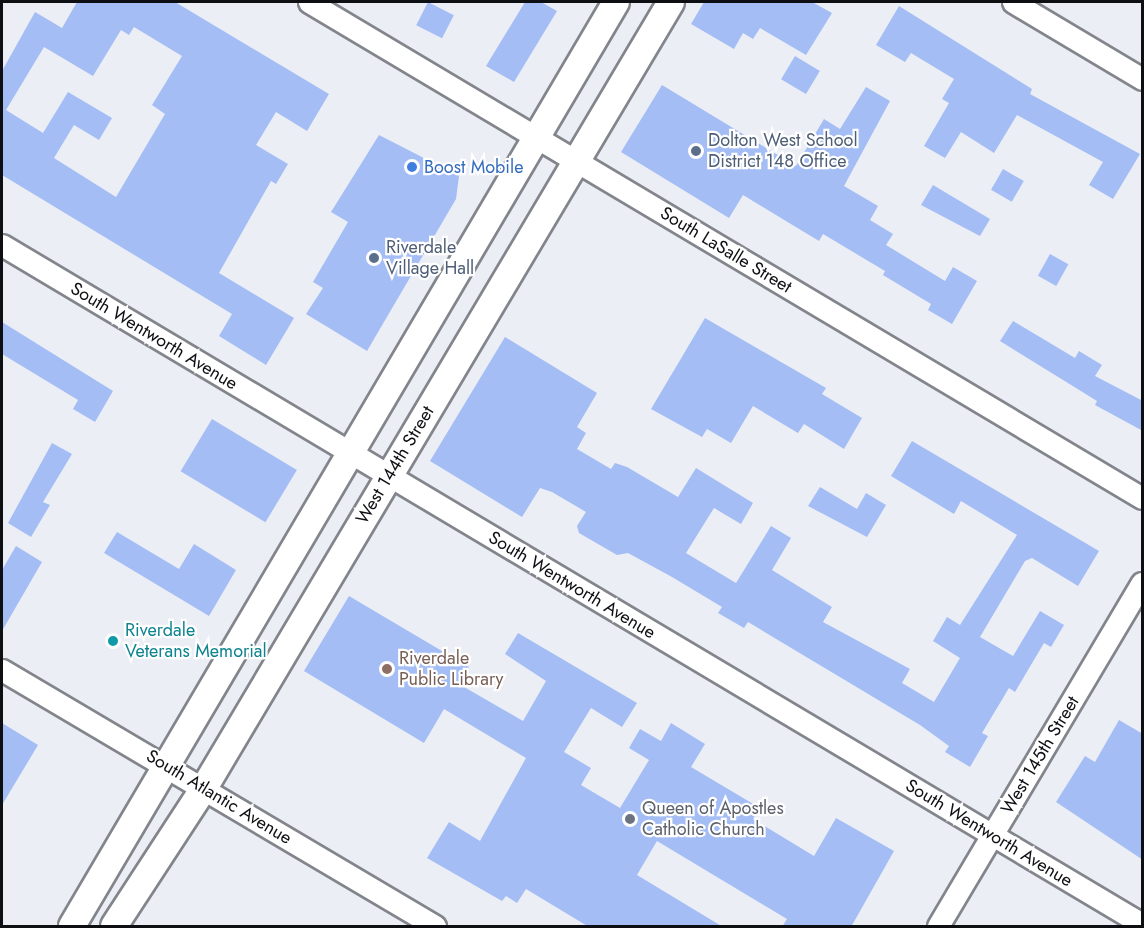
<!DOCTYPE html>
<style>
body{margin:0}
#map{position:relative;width:1144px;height:928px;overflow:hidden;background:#ebeef5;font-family:Jost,sans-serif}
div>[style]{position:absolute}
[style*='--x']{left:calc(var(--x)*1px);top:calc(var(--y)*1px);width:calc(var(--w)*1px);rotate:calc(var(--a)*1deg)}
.building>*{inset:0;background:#a4bdf5;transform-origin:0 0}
.roads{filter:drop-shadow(2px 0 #82858b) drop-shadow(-2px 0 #82858b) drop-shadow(0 2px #82858b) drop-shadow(0 -2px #82858b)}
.minor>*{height:21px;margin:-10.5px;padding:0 10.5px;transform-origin:10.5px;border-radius:10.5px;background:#fff}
.tertiary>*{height:26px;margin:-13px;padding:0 13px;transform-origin:13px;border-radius:13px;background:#fff}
.dots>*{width:16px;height:16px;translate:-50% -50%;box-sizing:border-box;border:3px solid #fff;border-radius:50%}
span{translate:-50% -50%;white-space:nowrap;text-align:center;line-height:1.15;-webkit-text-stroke:4.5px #fff;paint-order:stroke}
.service-label{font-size:18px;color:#4e5e75}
.left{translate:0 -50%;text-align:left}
.shop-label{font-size:18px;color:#366cbe}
.street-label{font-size:18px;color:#0e0f12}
.culture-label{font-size:18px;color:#0d838f}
.education-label{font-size:18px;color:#785e54}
.worship-label{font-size:18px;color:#5b616d}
.frame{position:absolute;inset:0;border:3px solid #0e0f12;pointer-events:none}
</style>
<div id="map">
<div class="building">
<i style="clip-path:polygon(evenodd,77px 2px,175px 2px,329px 94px,307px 131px,276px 112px,256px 145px,288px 164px,276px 184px,271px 181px,219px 273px,294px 318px,266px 365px,219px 336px,232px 314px,2px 175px,2px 71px,35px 12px,62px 28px,77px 2px,134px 27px,182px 56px,152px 105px,165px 114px,116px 197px,54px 158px,74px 125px,99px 140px,112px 118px,68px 92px,43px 133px,6px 110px,44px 47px,93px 76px,121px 30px,129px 35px,134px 27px)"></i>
<i style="left:428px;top:2px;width:29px;height:26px;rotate:27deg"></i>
<i style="clip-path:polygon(525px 2px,541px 2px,557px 11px,514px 82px,486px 66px)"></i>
<i style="clip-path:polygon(704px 2px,812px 2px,832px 13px,806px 55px,760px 28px,753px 39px,743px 33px,734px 49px,691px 24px)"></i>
<i style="clip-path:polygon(899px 6px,1032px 89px,1030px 94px,1140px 154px,1113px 199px,1089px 185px,1103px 162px,1017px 115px,994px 153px,961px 132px,945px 158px,924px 146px,949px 103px,942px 99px,954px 79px,911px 53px,905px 62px,876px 45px)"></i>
<i style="left:795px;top:56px;width:29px;height:27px;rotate:31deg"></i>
<i style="clip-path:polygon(662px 85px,796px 166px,824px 119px,840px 129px,866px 87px,890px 101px,844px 186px,878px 206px,870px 220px,893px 234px,886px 245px,945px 281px,953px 267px,977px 281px,952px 324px,928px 310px,931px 304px,883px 275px,885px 271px,823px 234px,819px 241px,743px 195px,729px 218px,621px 152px)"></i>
<i style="clip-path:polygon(379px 135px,459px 176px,456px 199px,367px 351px,306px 314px,323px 288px,313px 282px,348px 222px,331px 212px)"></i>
<i style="left:1003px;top:169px;width:24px;height:24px;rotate:30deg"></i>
<i style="clip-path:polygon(933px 185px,990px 219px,980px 236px,921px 205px)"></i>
<i style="left:1050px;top:254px;width:21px;height:25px;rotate:29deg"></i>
<i style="clip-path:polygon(705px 318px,826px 388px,822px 394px,862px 418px,844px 449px,804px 424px,798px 433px,753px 406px,731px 443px,707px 429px,702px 437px,651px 409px)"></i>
<i style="clip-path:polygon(1013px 321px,1075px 358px,1079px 351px,1102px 365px,1095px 376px,1143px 401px,1143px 431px,1095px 405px,1097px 401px,1000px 341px)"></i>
<i style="clip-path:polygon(2px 322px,113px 391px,95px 422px,73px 409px,78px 400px,2px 354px)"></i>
<i style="clip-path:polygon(505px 337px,597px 393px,577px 427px,586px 433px,577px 449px,611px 469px,615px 463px,627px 467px,678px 497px,696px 468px,753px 503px,741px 524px,714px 508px,686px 553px,736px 583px,771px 526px,791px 538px,772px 570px,832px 607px,823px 622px,910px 669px,902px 683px,934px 702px,960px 658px,933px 641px,947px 617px,960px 625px,1017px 535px,961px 501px,954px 514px,891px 476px,912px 441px,1099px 551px,1078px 586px,1032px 558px,1025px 561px,980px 637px,1013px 656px,1040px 611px,1064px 625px,1051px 647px,1044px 643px,1015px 692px,1009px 688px,982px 733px,988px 736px,970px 767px,945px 752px,949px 746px,920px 725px,748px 622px,744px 628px,718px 613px,722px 607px,672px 577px,628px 553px,617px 555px,579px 533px,577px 526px,586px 512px,552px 492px,540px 488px,522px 517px,430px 461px)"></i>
<i style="left:212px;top:419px;width:99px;height:61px;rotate:31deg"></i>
<i style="clip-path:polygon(52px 443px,72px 454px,43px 502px,50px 505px,31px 537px,8px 523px)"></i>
<i style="clip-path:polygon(820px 487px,857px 509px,866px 493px,886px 505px,867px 537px,808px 506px)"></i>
<i style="clip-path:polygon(117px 532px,179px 569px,194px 544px,236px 570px,209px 616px,104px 553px)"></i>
<i style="clip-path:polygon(16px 546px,42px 562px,2px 631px,2px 570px)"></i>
<i style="clip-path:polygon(349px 596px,469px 667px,459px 684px,523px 721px,546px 681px,505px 654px,518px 633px,637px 703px,622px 727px,591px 708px,564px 752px,591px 768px,581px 785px,620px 808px,649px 760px,629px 748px,640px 729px,661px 741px,671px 723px,705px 744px,691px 767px,760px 808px,753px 819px,814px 856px,836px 818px,894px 851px,851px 927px,782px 927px,787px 919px,657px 841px,637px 875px,723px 927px,589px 927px,526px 889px,517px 903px,506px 896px,502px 901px,427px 858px,449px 822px,480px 841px,526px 758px,444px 709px,424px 743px,304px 671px)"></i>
<i style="clip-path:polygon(1119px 720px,1143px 734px,1143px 860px,1056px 802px,1085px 756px,1095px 762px)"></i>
<i style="clip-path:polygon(2px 723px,38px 745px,2px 805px)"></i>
</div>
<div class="roads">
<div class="minor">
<i style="--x:309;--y:2;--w:969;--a:30.77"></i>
<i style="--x:1013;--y:2;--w:150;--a:30.8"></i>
<i style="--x:2;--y:245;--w:1327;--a:30.78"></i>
<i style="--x:2;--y:670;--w:503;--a:30.59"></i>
<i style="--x:938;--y:926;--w:399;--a:-59.3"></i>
</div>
<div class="tertiary">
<i style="--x:72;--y:926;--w:1072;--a:-59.51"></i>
<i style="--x:114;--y:926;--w:165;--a:-56.9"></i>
<i style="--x:204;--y:788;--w:914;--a:-59.28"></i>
</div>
</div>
<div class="dots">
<i style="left:696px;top:151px;background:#5c6f8a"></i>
<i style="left:412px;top:167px;background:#3f7fe0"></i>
<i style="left:374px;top:258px;background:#5c6f8a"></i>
<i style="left:113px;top:641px;background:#0f9aa8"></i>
<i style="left:387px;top:669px;background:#8d6e63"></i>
<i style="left:630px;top:819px;background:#6b7280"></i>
</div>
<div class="service-label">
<span class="left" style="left:708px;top:151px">Dolton West School<br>District 148 Office</span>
<span class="left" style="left:386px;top:258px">Riverdale<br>Village Hall</span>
</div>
<div class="shop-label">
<span class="left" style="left:424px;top:167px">Boost Mobile</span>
</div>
<div class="street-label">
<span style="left:726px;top:250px;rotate:31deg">South LaSalle Street</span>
<span style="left:154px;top:336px;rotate:31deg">South Wentworth Avenue</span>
<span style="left:395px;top:465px;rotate:-59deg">West 144th Street</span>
<span style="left:572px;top:585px;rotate:31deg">South Wentworth Avenue</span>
<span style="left:1040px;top:755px;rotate:-59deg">West 145th Street</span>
<span style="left:219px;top:797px;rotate:31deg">South Atlantic Avenue</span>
<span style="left:989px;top:833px;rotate:31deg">South Wentworth Avenue</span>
</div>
<div class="culture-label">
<span class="left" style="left:125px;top:641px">Riverdale<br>Veterans Memorial</span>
</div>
<div class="education-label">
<span class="left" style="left:399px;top:669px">Riverdale<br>Public Library</span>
</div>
<div class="worship-label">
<span class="left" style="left:642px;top:819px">Queen of Apostles<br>Catholic Church</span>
</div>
<div class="frame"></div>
</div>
